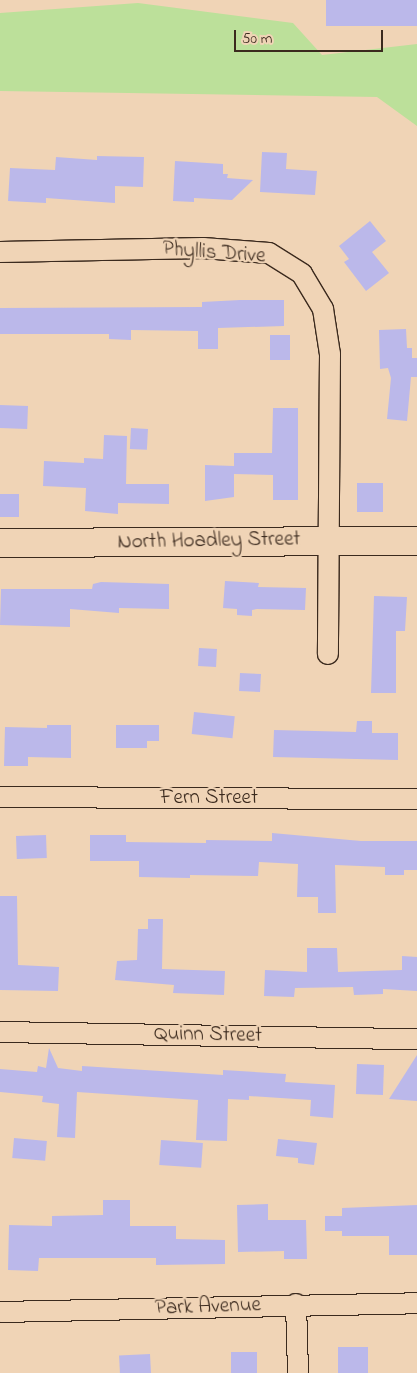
<!DOCTYPE html>
<style>
body{margin:0}
#map{position:relative;width:417px;height:1373px;overflow:hidden;background:#f0d4b6;font-family:"Indie Flower",sans-serif}
div>[style]{position:absolute}
[style*='--x']{left:calc(var(--x)*1px);top:calc(var(--y)*1px);width:calc(var(--w)*1px);rotate:calc(var(--a)*1deg)}
.green>*{inset:0;background:#bce09a}
.building>*{inset:0;background:#bbb8ea;transform-origin:0 0}
.roads{filter:drop-shadow(1px 0 #3b2a1e) drop-shadow(-1px 0 #3b2a1e) drop-shadow(0 1px #3b2a1e) drop-shadow(0 -1px #3b2a1e)}
.street>*{height:20px;margin:-10px;padding:0 10px;transform-origin:10px;border-radius:10px;background:#f0d4b6}
.secondary>*{height:28px;margin:-14px;padding:0 14px;transform-origin:14px;border-radius:14px;background:#f0d4b6}
span{translate:-50% -50%;white-space:nowrap;text-align:center;line-height:1.15;-webkit-text-stroke:4.5px #f0d4b6;paint-order:stroke}
.street-label{font-size:21px;color:#3b2a1e}
.scale{position:absolute;left:234px;top:30px;width:149px;height:22px;box-sizing:border-box;border:2px solid #3b2a1e;border-top:0;padding-left:6px;font-size:15px;line-height:18px;white-space:nowrap;color:#3b2a1e;-webkit-text-stroke:4px #f0d4b6;paint-order:stroke}
</style>
<div id="map">
<div class="green">
<i style="clip-path:polygon(138px 3px,293px 23px,322px 55px,417px 44px,417px 126px,377px 97px,0 91px,0 13px)"></i>
</div>
<div class="building">
<i style="left:417px;top:0;width:26px;height:91px;rotate:90deg"></i>
<i style="clip-path:polygon(262px 152px,287px 153px,286px 169px,317px 171px,315px 195px,260px 192px)"></i>
<i style="clip-path:polygon(97px 156px,144px 157px,143px 187px,115px 186px,115px 203px,46px 198px,46px 203px,8px 201px,10px 168px,55px 170px,56px 157px,97px 160px)"></i>
<i style="clip-path:polygon(175px 161px,223px 164px,223px 174px,228px 174px,227px 178px,253px 180px,232px 200px,194px 198px,194px 202px,173px 201px)"></i>
<i style="clip-path:polygon(370px 221px,386px 241px,372px 252px,389px 273px,366px 291px,344px 262px,349px 259px,339px 246px)"></i>
<i style="clip-path:polygon(240px 300px,284px 300px,284px 326px,218px 328px,218px 349px,198px 349px,198px 331px,131px 330px,131px 340px,109px 339px,109px 334px,0 334px,0 308px,202px 307px,202px 302px)"></i>
<i style="clip-path:polygon(406px 329px,407px 348px,412px 348px,412px 358px,417px 358px,417px 377px,411px 377px,407px 421px,387px 419px,391px 378px,388px 368px,380px 369px,379px 330px)"></i>
<i style="left:270px;top:335px;width:20px;height:25px"></i>
<i style="left:0;top:405px;width:28px;height:23px;rotate:2deg"></i>
<i style="clip-path:polygon(273px 408px,298px 408px,298px 500px,273px 500px,273px 475px,234px 474px,234px 497px,205px 501px,205px 465px,234px 466px,234px 469px,234px 453px,272px 453px)"></i>
<i style="left:131px;top:428px;width:17px;height:21px;rotate:3deg"></i>
<i style="clip-path:polygon(104px 435px,127px 436px,126px 484px,169px 484px,169px 504px,118px 503px,118px 514px,85px 511px,86px 488px,43px 486px,44px 461px,84px 463px,84px 458px,103px 459px)"></i>
<i style="left:357px;top:483px;width:26px;height:29px"></i>
<i style="left:0;top:494px;width:19px;height:23px"></i>
<i style="clip-path:polygon(225px 581px,259px 583px,258px 587px,306px 588px,305px 610px,257px 609px,252px 610px,252px 616px,237px 615px,237px 609px,223px 608px)"></i>
<i style="clip-path:polygon(101px 582px,169px 584px,169px 609px,119px 608px,119px 613px,70px 609px,70px 627px,0 625px,1px 589px,92px 589px,93px 584px)"></i>
<i style="clip-path:polygon(374px 596px,407px 597px,405px 631px,396px 631px,396px 693px,371px 693px)"></i>
<i style="left:199px;top:648px;width:18px;height:18px;rotate:3deg"></i>
<i style="left:240px;top:673px;width:21px;height:18px;rotate:3deg"></i>
<i style="left:194px;top:712px;width:41px;height:22px;rotate:6deg"></i>
<i style="clip-path:polygon(357px 721px,372px 721px,372px 733px,398px 733px,398px 760px,273px 757px,274px 730px,356px 732px)"></i>
<i style="clip-path:polygon(47px 725px,71px 725px,71px 758px,28px 757px,28px 766px,4px 766px,5px 727px,47px 728px)"></i>
<i style="clip-path:polygon(116px 725px,159px 725px,159px 741px,147px 741px,147px 748px,116px 748px)"></i>
<i style="clip-path:polygon(272px 833px,361px 841px,417px 841px,417px 870px,404px 870px,404px 875px,385px 875px,385px 867px,335px 865px,336px 913px,318px 913px,318px 897px,297px 897px,298px 864px,259px 862px,258px 876px,190px 875px,190px 878px,139px 877px,139px 861px,90px 861px,90px 835px,126px 835px,126px 842px,206px 843px,206px 840px,272px 841px)"></i>
<i style="left:46px;top:835px;width:23px;height:30px;rotate:88deg"></i>
<i style="clip-path:polygon(0 896px,17px 896px,18px 965px,59px 967px,58px 991px,0 990px)"></i>
<i style="clip-path:polygon(148px 919px,163px 919px,162px 969px,225px 971px,224px 995px,173px 993px,174px 985px,115px 980px,117px 961px,137px 960px,138px 929px,148px 929px)"></i>
<i style="clip-path:polygon(307px 948px,337px 948px,338px 972px,402px 970px,402px 956px,417px 957px,417px 991px,383px 989px,383px 994px,354px 995px,353px 987px,295px 988px,294px 997px,264px 996px,265px 970px,307px 972px)"></i>
<i style="clip-path:polygon(49px 1048px,58px 1068px,82px 1071px,82px 1066px,223px 1075px,223px 1070px,286px 1074px,285px 1082px,335px 1085px,333px 1118px,310px 1116px,311px 1100px,249px 1096px,249px 1100px,228px 1099px,227px 1141px,196px 1140px,198px 1100px,77px 1092px,75px 1138px,57px 1137px,59px 1104px,42px 1102px,43px 1096px,0 1092px,0 1069px,37px 1072px,38px 1066px,46px 1068px)"></i>
<i style="clip-path:polygon(417px 1055px,417px 1101px,389px 1099px)"></i>
<i style="left:357px;top:1064px;width:27px;height:30px;rotate:2deg"></i>
<i style="left:14px;top:1138px;width:33px;height:20px;rotate:5deg"></i>
<i style="clip-path:polygon(278px 1139px,317px 1143px,314px 1165px,298px 1163px,298px 1158px,276px 1156px)"></i>
<i style="left:161px;top:1140px;width:42px;height:25px;rotate:4deg"></i>
<i style="clip-path:polygon(103px 1200px,130px 1200px,130px 1226px,176px 1226px,176px 1239px,225px 1240px,225px 1264px,156px 1265px,156px 1258px,39px 1258px,38px 1271px,8px 1270px,9px 1225px,52px 1226px,52px 1216px,103px 1215px)"></i>
<i style="clip-path:polygon(268px 1204px,268px 1220px,306px 1220px,307px 1259px,284px 1259px,284px 1251px,238px 1252px,237px 1205px)"></i>
<i style="clip-path:polygon(417px 1205px,417px 1255px,389px 1255px,389px 1236px,342px 1236px,342px 1231px,325px 1231px,325px 1216px,342px 1216px,342px 1208px)"></i>
<i style="left:338px;top:1347px;width:30px;height:26px"></i>
<i style="left:231px;top:1352px;width:26px;height:21px"></i>
<i style="left:150px;top:1354px;width:19px;height:31px;rotate:87deg"></i>
</div>
<div class="roads">
<div class="street">
<i style="--x:0;--y:252;--w:203;--a:-1.1"></i>
<i style="--x:203;--y:248;--w:66;--a:4.3"></i>
<i style="--x:269;--y:253;--w:39;--a:32"></i>
<i style="--x:302;--y:274;--w:41;--a:59"></i>
<i style="--x:323;--y:309;--w:46;--a:81.2"></i>
<i style="--x:330;--y:354;--w:300;--a:90.4"></i>
<i style="--x:0;--y:797;--w:417;--a:0.3"></i>
<i style="--x:0;--y:1032;--w:417;--a:1"></i>
<i style="--x:296;--y:1304;--w:69;--a:88.3"></i>
<i style="--x:0;--y:1312;--w:417;--a:-1.2"></i>
</div>
<div class="secondary">
<i style="--x:0;--y:543;--w:417;--a:-0.3"></i>
</div>
</div>
<div class="street-label">
<span style="left:214px;top:253px;rotate:4deg">Phyllis Drive</span>
<span style="left:209px;top:541px;rotate:-1deg">North Hoadley Street</span>
<span style="left:209px;top:798px">Fern Street</span>
<span style="left:208px;top:1035px;rotate:1deg">Quinn Street</span>
<span style="left:208px;top:1307px;rotate:-2deg">Park Avenue</span>
</div>
<div class="scale">50 m</div>
</div>
